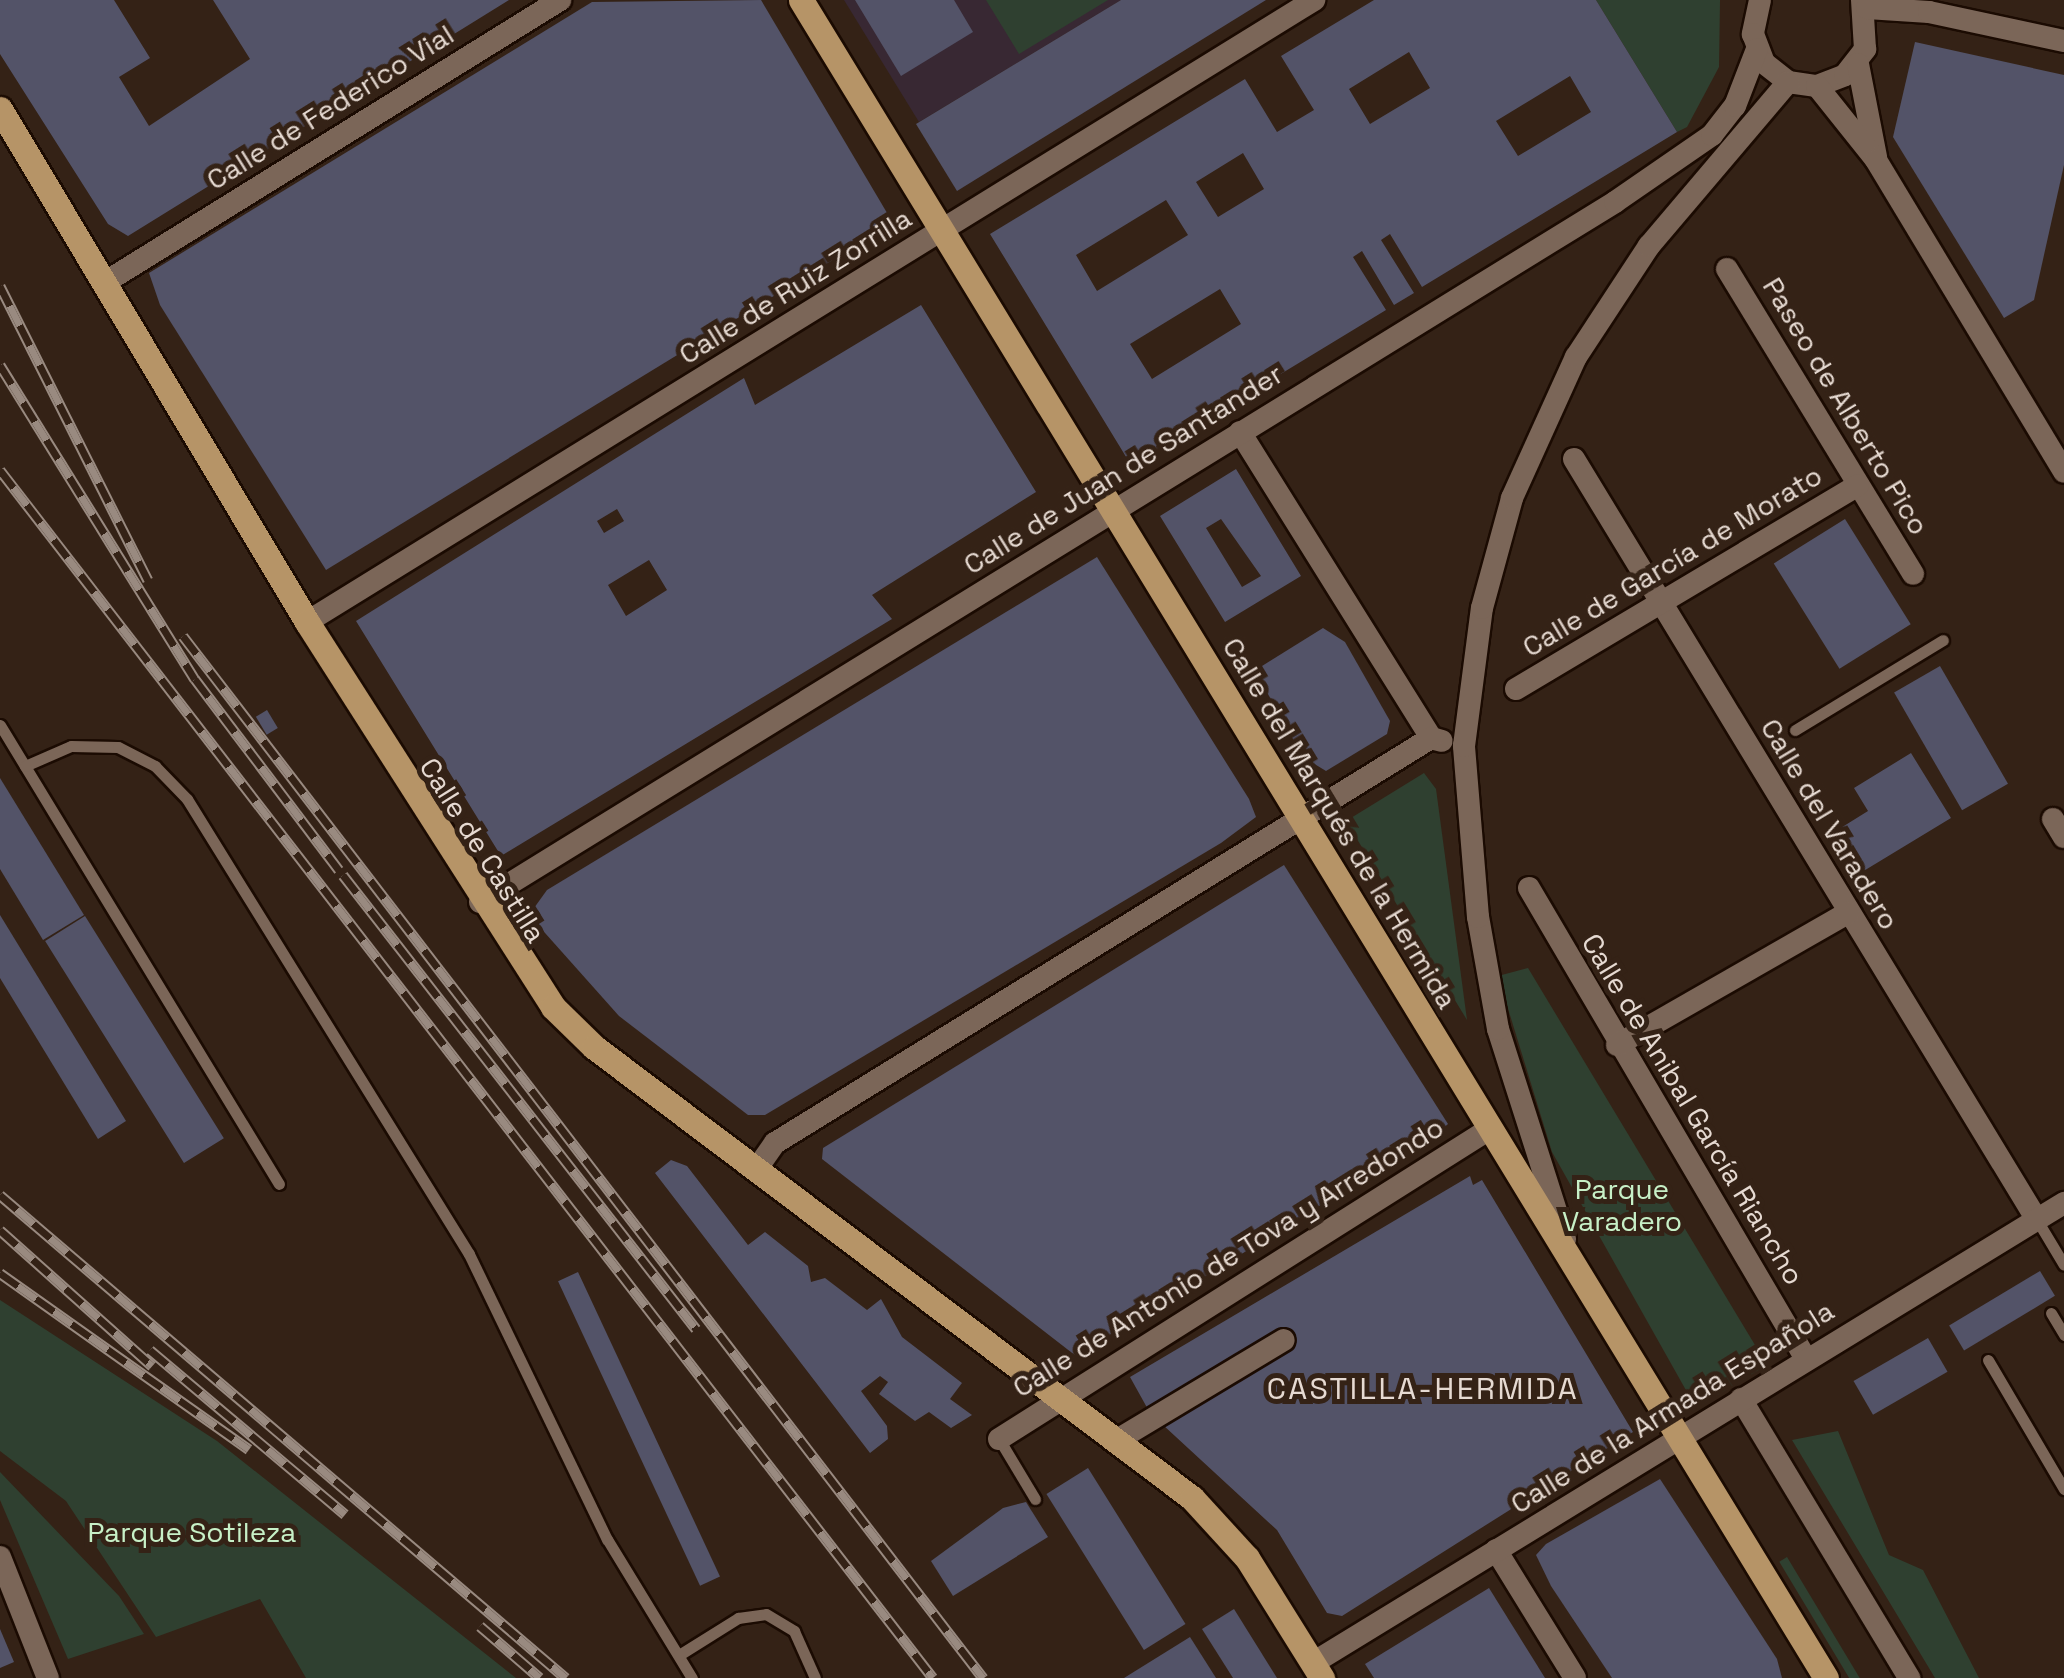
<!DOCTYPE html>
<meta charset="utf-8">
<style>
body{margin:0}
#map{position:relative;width:2064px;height:1678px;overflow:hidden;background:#342216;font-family:"Space Grotesk",sans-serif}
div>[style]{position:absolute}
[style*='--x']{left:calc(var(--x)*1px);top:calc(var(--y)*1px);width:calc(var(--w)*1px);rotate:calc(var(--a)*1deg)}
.education>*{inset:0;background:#382833}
.green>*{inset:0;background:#2f4030;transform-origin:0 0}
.building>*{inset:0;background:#535368;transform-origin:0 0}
.roads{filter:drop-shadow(2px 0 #1b0b02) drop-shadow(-2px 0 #1b0b02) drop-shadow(0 2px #1b0b02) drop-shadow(0 -2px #1b0b02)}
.lane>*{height:11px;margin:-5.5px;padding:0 5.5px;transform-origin:5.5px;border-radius:5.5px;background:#7b6658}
.street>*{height:22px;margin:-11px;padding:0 11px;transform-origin:11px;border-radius:11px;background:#7b6658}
.primary>*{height:25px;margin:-12.5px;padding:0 12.5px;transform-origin:12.5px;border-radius:12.5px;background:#b69467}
.rail>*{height:11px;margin-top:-5.5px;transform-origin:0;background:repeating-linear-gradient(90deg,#342216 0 22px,#998a80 0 44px);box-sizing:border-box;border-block:2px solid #998a80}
span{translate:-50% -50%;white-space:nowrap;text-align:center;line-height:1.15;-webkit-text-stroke:10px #342216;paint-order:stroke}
.street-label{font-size:28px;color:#e6dad2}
.park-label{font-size:28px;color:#c7f0c7}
.neighbourhood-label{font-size:30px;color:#e6dad2;letter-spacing:2.5px}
</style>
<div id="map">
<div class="education">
<i style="clip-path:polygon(844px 0,1121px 0,919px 122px)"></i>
</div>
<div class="green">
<i style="clip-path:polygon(986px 0,1108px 0,1019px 54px)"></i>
<i style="clip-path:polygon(1596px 0,1720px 0,1719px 67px,1687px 127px,1677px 132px)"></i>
<i style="clip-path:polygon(1424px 773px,1436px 789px,1467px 1020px,1346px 821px)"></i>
<i style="clip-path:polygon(1528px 968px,1767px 1365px,1696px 1408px,1552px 1152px,1498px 976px)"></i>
<i style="clip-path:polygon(0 1300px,217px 1441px,516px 1678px,306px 1678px,260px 1599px,156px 1637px,66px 1501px,0 1451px)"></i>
<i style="clip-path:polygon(1838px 1431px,1889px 1555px,1923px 1570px,1979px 1678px,1935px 1678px,1792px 1440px)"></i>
<i style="clip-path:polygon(0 1472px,119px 1596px,144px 1634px,68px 1659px,0 1500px)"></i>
<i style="left:1787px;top:1557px;width:142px;height:9px;rotate:59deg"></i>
</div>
<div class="building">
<i style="clip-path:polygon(0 0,114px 0,150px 58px,119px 77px,149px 126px,250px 59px,213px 0,509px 0,128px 236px,108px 224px,0 54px)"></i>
<i style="clip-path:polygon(761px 0,893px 223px,326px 570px,160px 305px,149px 273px,592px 2px)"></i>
<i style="clip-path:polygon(855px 0,954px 0,973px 32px,901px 76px)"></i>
<i style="clip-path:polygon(1121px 0,1266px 0,957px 191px,916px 124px)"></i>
<i style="clip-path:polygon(evenodd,1374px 0,1596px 0,1677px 132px,1422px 287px,1390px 234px,1381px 240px,1414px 293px,1394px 305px,1362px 251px,1353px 257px,1386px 310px,1131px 465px,990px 234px,1245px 79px,1277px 132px,1314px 110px,1281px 56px,1374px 0,1409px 52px,1430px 88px,1370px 124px,1349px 89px,1409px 52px,1374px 0,1570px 76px,1591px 112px,1518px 156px,1496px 121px,1570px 76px,1374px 0,1243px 153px,1264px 189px,1218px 217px,1196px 182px,1243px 153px,1374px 0,1166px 200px,1188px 235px,1097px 291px,1076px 255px,1166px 200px,1374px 0,1220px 289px,1241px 324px,1152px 379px,1130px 344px,1220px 289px)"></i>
<i style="clip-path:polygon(1915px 42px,2064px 75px,2064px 165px,2034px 300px,2004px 318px,1893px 137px)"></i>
<i style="clip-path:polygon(evenodd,921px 305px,1036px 492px,872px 595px,892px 619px,501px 856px,356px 621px,744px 378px,755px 405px,921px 305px,617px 509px,624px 521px,604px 533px,597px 521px,617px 509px,921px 305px,649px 560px,667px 590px,626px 616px,608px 585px,649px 560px)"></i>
<i style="clip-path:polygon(evenodd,1236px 469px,1301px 576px,1225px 622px,1160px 516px,1236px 469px,1221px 519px,1261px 576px,1242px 587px,1206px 528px,1221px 519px)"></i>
<i style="left:1845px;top:519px;width:124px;height:84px;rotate:58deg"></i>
<i style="clip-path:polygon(1097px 557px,1249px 799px,1256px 817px,1221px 843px,765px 1115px,748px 1115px,619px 1016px,529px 915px,547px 890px)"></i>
<i style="clip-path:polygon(1323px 628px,1345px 642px,1390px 721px,1387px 734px,1326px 771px,1303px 757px,1259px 678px,1262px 666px)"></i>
<i style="left:1940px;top:666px;width:136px;height:53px;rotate:60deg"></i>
<i style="left:267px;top:710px;width:21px;height:13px;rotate:59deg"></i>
<i style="clip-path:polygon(1911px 753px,1951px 818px,1857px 875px,1831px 834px,1868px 811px,1854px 788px)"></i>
<i style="clip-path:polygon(0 778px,84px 915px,43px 940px,0 869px)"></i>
<i style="clip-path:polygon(1284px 865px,1448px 1124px,1436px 1134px,1076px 1356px,822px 1159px,823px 1148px)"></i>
<i style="clip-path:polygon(0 915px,126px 1121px,98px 1139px,0 978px)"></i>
<i style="left:85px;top:916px;width:262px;height:47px;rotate:58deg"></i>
<i style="clip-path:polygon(671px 1160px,687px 1166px,748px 1245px,765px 1232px,808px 1266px,811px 1282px,825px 1278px,867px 1310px,881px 1299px,902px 1337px,962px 1383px,950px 1399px,972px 1415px,951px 1428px,929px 1412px,915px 1421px,879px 1394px,888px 1382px,880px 1376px,861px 1391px,887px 1426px,888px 1439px,870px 1453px,655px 1173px)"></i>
<i style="clip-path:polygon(1470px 1176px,1473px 1185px,1482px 1180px,1633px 1432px,1342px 1616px,1327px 1613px,1277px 1530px,1150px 1413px,1130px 1377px)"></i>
<i style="left:2040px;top:1271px;width:29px;height:106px;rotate:59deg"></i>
<i style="left:578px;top:1272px;width:336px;height:22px;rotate:65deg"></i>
<i style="left:1928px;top:1338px;width:39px;height:86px;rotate:60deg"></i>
<i style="left:1088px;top:1468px;width:184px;height:49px;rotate:58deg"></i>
<i style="clip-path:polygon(1660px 1479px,1777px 1659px,1782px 1678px,1612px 1678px,1551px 1586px,1536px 1555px,1546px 1544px)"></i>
<i style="clip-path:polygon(1026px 1502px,1048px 1537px,953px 1596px,931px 1561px,1003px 1508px)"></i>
<i style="clip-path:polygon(1489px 1588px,1545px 1678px,1374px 1678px,1365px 1664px)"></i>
<i style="clip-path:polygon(1234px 1609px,1277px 1678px,1233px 1678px,1202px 1629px)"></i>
<i style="clip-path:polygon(0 1629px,14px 1662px,0 1668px)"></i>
<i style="clip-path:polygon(1190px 1637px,1216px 1678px,1124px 1678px)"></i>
</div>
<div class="roads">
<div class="lane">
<i style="--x:0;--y:725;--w:537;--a:58.71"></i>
<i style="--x:1795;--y:730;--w:173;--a:-31.3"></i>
<i style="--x:25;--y:766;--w:50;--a:-23.5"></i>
<i style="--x:71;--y:746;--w:47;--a:1.2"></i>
<i style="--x:118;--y:747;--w:42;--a:27.2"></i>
<i style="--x:155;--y:766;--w:46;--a:45.9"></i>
<i style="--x:187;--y:799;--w:535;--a:58.21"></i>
<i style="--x:469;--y:1254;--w:317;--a:64.2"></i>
<i style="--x:607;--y:1539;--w:163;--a:58.6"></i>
<i style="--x:2037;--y:1220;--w:52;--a:59"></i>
<i style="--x:2051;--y:1313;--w:26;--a:59"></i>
<i style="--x:1988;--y:1360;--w:150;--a:59.5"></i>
<i style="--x:999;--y:1439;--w:70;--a:59"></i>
<i style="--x:679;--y:1655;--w:70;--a:-32.1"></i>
<i style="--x:738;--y:1618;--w:28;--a:-8"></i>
<i style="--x:766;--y:1614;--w:33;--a:31"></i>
<i style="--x:794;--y:1631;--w:51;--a:65.9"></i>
</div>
<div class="street">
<i style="--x:1760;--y:0;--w:35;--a:102"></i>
<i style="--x:1753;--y:34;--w:31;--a:69"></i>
<i style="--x:1764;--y:63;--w:31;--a:38"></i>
<i style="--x:1788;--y:82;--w:29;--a:8"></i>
<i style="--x:1817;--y:86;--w:30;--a:-21"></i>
<i style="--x:1845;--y:75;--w:33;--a:-52"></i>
<i style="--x:1865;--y:49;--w:49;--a:-93.5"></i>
<i style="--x:1867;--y:8;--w:62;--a:3.7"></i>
<i style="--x:1929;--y:12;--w:138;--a:12.1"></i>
<i style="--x:1858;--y:64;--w:95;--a:79"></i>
<i style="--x:1817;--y:86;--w:95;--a:51.4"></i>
<i style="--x:1876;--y:160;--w:364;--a:58.9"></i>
<i style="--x:1727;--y:269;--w:357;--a:58.6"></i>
<i style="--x:104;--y:283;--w:537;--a:-31.82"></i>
<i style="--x:1240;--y:432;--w:361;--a:58"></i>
<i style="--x:1431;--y:738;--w:11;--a:15"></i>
<i style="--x:1574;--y:459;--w:891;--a:58.68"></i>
<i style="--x:307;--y:622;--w:1184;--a:-31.7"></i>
<i style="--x:1516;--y:689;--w:398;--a:-30.8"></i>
<i style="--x:2053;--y:819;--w:21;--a:59"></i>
<i style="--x:1529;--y:888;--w:546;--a:59.54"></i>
<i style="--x:480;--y:902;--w:1334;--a:-31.66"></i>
<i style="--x:1615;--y:202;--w:118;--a:-34.6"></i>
<i style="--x:1712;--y:135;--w:37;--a:-52"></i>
<i style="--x:1735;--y:106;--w:61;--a:-68.9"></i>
<i style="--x:1617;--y:1045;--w:267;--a:-29.8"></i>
<i style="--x:758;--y:1167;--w:29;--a:-55"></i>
<i style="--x:775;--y:1143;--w:771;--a:-31.69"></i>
<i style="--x:1565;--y:1239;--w:220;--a:-107.7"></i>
<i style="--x:1498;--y:1029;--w:114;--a:-100.1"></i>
<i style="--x:1478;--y:917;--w:172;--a:-94.7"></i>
<i style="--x:1464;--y:746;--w:139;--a:-82.6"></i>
<i style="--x:1482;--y:608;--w:114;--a:-74.7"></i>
<i style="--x:1512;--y:498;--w:155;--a:-65.6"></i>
<i style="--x:1576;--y:357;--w:133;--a:-56.7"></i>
<i style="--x:1649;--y:246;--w:215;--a:-49.7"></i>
<i style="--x:1741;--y:1399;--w:326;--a:58.9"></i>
<i style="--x:999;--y:1439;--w:582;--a:-32.3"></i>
<i style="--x:1119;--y:1439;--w:192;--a:-31"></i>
<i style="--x:1496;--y:1550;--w:150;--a:58.3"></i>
<i style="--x:0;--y:1557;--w:130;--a:68.4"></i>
<i style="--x:1313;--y:1663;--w:881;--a:-31.49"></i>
</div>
<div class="primary">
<i style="--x:801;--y:0;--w:1966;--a:58.58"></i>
<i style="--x:0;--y:109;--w:598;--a:59.1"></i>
<i style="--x:307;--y:622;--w:457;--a:57.4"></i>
<i style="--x:553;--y:1007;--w:57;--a:44.3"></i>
<i style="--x:594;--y:1047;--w:749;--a:37.02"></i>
<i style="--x:1192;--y:1498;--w:81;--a:47.5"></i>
<i style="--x:1247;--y:1558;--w:142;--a:58"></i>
</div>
</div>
<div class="rail">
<i style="--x:0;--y:286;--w:329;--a:63.3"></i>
<i style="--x:0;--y:365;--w:370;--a:58.2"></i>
<i style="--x:195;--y:679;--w:239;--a:53"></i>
<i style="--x:0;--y:470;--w:1526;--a:52.32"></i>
<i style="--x:183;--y:636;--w:1314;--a:52.48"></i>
<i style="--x:343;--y:875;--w:575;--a:52.13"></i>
<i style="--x:0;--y:1195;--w:744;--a:40.48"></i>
<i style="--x:0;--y:1230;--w:204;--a:41.8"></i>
<i style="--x:0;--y:1273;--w:305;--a:35.3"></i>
<i style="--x:150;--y:1350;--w:255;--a:40.1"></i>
<i style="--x:480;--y:1626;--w:79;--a:40.9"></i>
</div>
<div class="street-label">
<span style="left:330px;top:107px;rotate:-32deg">Calle de Federico Vial</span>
<span style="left:795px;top:286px;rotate:-32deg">Calle de Ruiz Zorrilla</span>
<span style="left:1846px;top:406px;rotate:59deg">Paseo de Alberto Pico</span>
<span style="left:1123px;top:469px;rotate:-32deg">Calle de Juan de Santander</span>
<span style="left:1672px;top:561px;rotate:-31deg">Calle de García de Morato</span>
<span style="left:1340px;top:823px;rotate:59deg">Calle del Marqués de la Hermida</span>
<span style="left:1830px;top:824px;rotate:59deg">Calle del Varadero</span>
<span style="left:483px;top:850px;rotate:58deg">Calle de Castilla</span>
<span style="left:1693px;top:1109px;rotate:59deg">Calle de Anibal García Riancho</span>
<span style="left:1228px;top:1257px;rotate:-32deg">Calle de Antonio de Tova y Arredondo</span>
<span style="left:1672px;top:1407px;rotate:-32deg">Calle de la Armada Española</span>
</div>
<div class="park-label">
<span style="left:1622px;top:1205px">Parque<br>Varadero</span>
<span style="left:192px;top:1532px">Parque Sotileza</span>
</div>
<div class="neighbourhood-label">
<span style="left:1423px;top:1389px">CASTILLA-HERMIDA</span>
</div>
</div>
